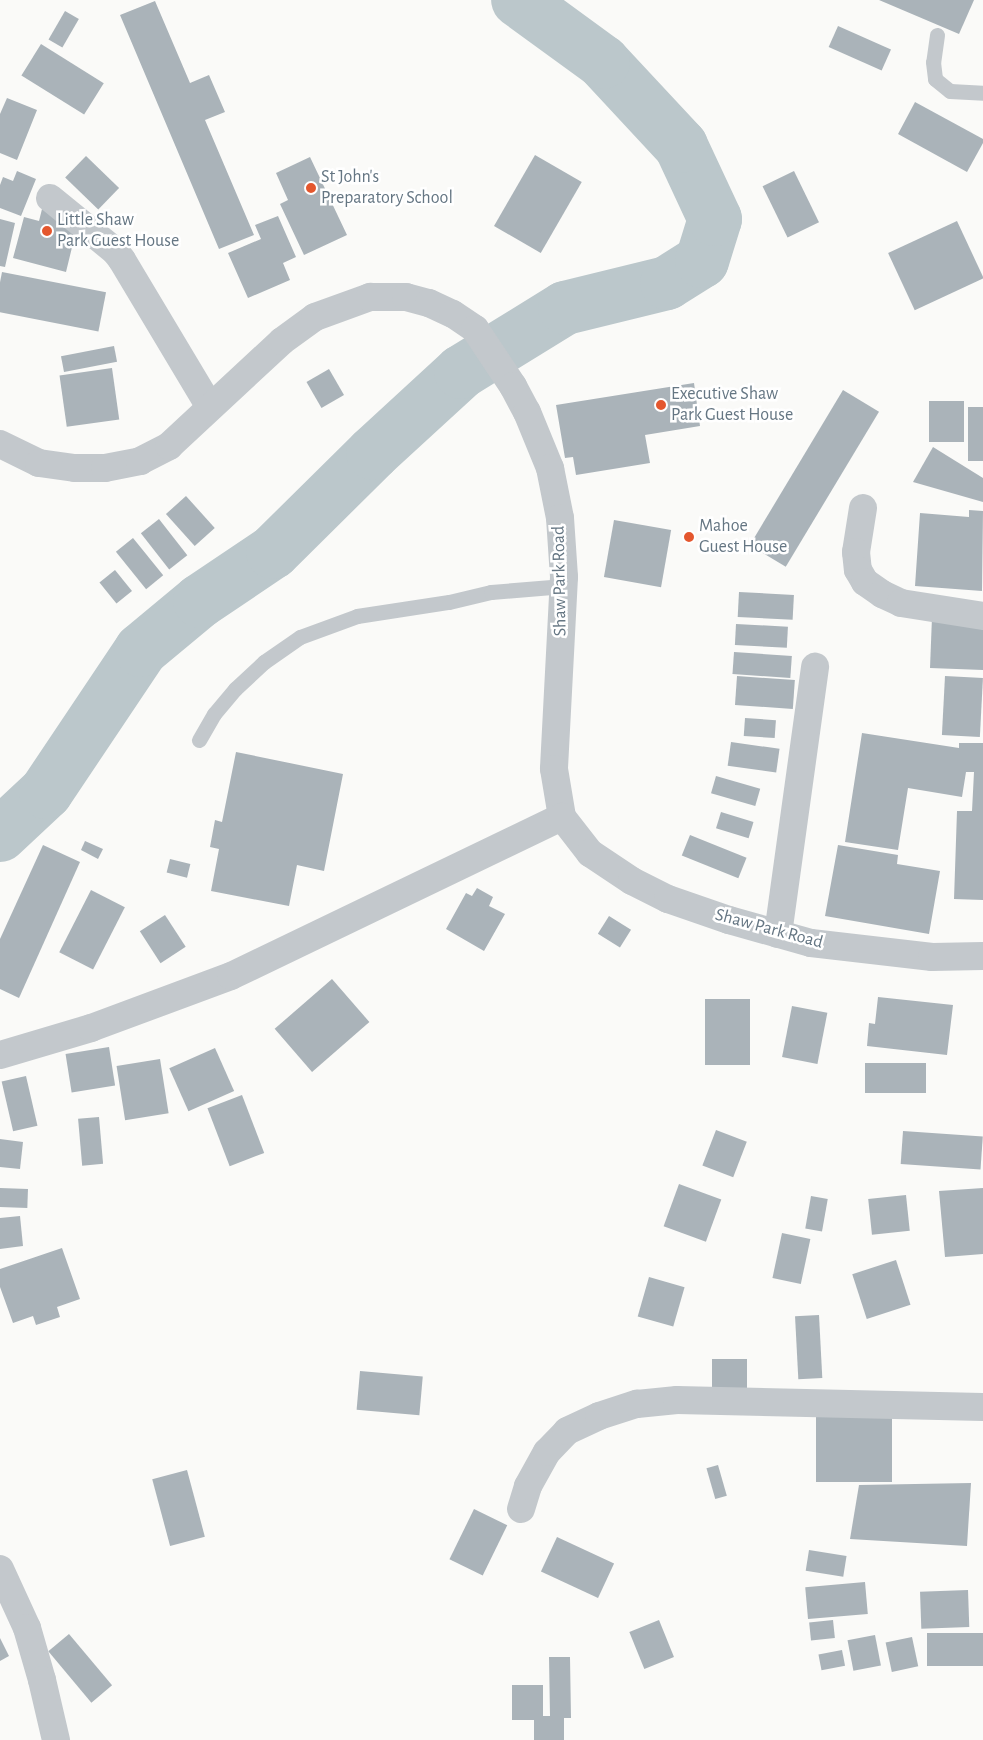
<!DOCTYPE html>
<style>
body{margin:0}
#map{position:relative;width:983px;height:1740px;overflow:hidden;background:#fafaf8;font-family:"Alegreya Sans",sans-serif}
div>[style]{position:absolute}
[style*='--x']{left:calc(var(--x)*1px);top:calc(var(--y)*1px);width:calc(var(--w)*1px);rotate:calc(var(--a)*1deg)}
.river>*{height:54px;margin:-27px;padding:0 27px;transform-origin:27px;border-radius:27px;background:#bbc7cb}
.building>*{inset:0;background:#aab3b9;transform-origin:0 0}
.service>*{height:15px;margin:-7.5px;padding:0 7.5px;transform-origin:7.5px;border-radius:7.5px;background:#c3c8cc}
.minor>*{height:28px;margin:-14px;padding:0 14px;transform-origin:14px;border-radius:14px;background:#c3c8cc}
.tertiary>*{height:28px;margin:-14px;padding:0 14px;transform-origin:14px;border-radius:14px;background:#c3c8cc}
.dots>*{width:14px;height:14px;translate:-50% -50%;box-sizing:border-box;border:2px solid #fff;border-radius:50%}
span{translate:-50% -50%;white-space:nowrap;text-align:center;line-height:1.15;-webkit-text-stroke:5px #fff;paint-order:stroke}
.poi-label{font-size:18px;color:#657683}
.left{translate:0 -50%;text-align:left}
.street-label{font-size:18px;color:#657683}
</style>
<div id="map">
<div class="river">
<i style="--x:0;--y:835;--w:63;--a:-43.1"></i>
<i style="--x:46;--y:792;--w:171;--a:-56.2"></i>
<i style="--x:141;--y:650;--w:77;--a:-39.7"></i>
<i style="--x:200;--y:601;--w:88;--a:-33.9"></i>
<i style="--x:273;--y:552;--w:141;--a:-44.7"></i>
<i style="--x:373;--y:453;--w:120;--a:-42.6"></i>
<i style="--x:461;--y:372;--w:122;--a:-31.6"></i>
<i style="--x:565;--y:308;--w:105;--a:-13.8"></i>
<i style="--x:667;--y:283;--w:41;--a:-32.2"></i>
<i style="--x:702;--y:261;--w:44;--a:-72.8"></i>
<i style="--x:715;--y:219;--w:81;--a:-115"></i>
<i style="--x:681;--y:146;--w:115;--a:-132.9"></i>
<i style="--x:603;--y:62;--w:105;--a:-143.9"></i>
</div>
<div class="building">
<i style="clip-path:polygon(879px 0,974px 0,959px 34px)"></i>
<i style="clip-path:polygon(155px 1px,190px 83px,209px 75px,225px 112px,205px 120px,254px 235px,219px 249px,120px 15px)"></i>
<i style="left:65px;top:11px;width:16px;height:33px;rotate:30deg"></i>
<i style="left:838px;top:26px;width:58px;height:23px;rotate:24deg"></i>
<i style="left:41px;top:44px;width:74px;height:37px;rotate:32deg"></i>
<i style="clip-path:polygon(7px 98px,37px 110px,17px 160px,0 153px,0 114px)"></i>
<i style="clip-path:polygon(915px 102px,983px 139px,983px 143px,967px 172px,898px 134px)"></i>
<i style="left:535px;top:155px;width:54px;height:82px;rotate:30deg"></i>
<i style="left:86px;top:156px;width:46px;height:30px;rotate:44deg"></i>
<i style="clip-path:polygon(310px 157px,347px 235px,304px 255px,280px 204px,288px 200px,276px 173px)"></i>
<i style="clip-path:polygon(17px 171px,36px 179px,21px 216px,0 208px,0 185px,3px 177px,13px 181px)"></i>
<i style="left:794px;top:171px;width:57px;height:35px;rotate:64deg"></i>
<i style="clip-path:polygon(42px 209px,66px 216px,63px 227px,76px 231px,66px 272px,13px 258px,24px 217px,39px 221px)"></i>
<i style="clip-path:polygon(278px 216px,296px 257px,283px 263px,290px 280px,248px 298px,228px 253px,261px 239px,255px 225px)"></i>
<i style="clip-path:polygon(0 219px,15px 223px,5px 267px,0 266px)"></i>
<i style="left:957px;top:221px;width:63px;height:76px;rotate:65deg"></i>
<i style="left:2px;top:272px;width:106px;height:40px;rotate:11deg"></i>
<i style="left:114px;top:346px;width:16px;height:54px;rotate:79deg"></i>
<i style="left:112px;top:368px;width:52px;height:53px;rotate:82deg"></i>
<i style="left:329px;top:369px;width:30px;height:26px;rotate:60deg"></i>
<i style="clip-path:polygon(694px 383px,700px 426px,645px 435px,650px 463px,576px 475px,573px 457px,565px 458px,556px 405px)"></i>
<i style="left:843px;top:390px;width:42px;height:181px;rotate:31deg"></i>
<i style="left:929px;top:401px;width:35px;height:41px"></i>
<i style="left:968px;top:407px;width:15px;height:54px"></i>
<i style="clip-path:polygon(933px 447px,983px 478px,983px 502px,913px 482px)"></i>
<i style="left:186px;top:496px;width:43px;height:27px;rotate:48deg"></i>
<i style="clip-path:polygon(969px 510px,983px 511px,982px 591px,915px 586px,920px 513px,969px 517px)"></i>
<i style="left:159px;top:519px;width:46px;height:23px;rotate:52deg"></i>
<i style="left:614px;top:520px;width:58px;height:58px;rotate:10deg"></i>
<i style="left:133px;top:538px;width:48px;height:22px;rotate:51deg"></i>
<i style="left:115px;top:570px;width:27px;height:20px;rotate:51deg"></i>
<i style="left:739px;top:592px;width:55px;height:25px;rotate:3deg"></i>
<i style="clip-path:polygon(932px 617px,983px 628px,983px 670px,930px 668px)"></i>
<i style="left:736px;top:624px;width:52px;height:21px;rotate:3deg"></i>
<i style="left:734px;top:652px;width:58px;height:22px;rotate:4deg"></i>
<i style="left:737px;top:676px;width:58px;height:29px;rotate:4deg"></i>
<i style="left:945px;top:676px;width:38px;height:59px;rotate:3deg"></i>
<i style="left:745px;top:718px;width:31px;height:18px;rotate:4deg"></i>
<i style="clip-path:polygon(862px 733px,959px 748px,959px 743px,983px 743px,983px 900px,954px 899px,957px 811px,972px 811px,974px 772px,966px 772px,962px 797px,908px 788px,898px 850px,845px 842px)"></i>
<i style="left:731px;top:742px;width:49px;height:24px;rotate:8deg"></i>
<i style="clip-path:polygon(236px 752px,343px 774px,324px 871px,297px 865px,289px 906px,211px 891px,219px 849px,210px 847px,215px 820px,222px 822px)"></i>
<i style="left:716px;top:776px;width:46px;height:18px;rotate:16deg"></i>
<i style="left:721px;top:812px;width:34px;height:17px;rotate:17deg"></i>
<i style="left:690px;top:835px;width:61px;height:22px;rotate:22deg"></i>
<i style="clip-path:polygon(85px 841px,103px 849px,98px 859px,81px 850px)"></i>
<i style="clip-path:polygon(43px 845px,80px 862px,19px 998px,0 989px,0 939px)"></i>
<i style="clip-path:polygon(838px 845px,898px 855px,897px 864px,940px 871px,929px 934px,825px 916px)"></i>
<i style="left:170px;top:859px;width:21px;height:14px;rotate:14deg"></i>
<i style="clip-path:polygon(477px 888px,493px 897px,489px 906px,505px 914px,484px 951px,446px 929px,466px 893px,472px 896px)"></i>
<i style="left:91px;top:890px;width:38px;height:70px;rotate:27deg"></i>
<i style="left:165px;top:915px;width:38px;height:30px;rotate:57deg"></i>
<i style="left:609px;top:916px;width:26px;height:21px;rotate:32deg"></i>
<i style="left:332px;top:979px;width:57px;height:76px;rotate:49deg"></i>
<i style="clip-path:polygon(878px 997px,953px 1005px,947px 1055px,867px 1046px,869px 1023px,875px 1024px)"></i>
<i style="left:750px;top:999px;width:66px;height:45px;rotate:90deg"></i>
<i style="left:792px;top:1006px;width:36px;height:52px;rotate:11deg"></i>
<i style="left:109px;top:1047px;width:39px;height:44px;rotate:81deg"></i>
<i style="left:215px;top:1048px;width:47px;height:50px;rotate:66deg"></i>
<i style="left:160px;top:1059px;width:55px;height:44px;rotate:81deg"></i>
<i style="left:926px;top:1063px;width:30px;height:61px;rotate:90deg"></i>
<i style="left:26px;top:1076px;width:51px;height:25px;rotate:77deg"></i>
<i style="left:242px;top:1095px;width:62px;height:37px;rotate:69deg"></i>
<i style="left:99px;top:1117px;width:47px;height:21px;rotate:85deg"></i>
<i style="left:716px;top:1130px;width:33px;height:38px;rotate:21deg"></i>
<i style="left:903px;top:1131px;width:80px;height:33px;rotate:4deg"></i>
<i style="clip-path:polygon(0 1139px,23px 1142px,20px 1169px,0 1167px)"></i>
<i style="left:679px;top:1184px;width:45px;height:45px;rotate:20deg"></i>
<i style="left:0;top:1188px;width:28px;height:19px;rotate:2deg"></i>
<i style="clip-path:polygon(983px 1188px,983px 1254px,945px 1257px,939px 1191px)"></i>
<i style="left:906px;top:1195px;width:36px;height:38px;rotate:84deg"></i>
<i style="left:811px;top:1196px;width:17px;height:33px;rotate:10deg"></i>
<i style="clip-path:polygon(20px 1216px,23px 1246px,0 1249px,0 1218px)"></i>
<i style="left:782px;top:1233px;width:29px;height:46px;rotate:12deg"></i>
<i style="clip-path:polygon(62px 1248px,80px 1299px,57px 1307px,60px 1317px,36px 1325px,33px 1316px,13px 1323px,0 1287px,0 1269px)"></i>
<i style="left:896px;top:1260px;width:47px;height:46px;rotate:72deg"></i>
<i style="left:649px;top:1277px;width:37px;height:41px;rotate:16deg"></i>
<i style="left:819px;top:1315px;width:63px;height:24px;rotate:87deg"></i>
<i style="left:712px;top:1359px;width:35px;height:32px"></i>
<i style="left:360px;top:1371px;width:63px;height:39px;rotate:5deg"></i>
<i style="left:816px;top:1414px;width:76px;height:68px"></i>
<i style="left:718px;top:1465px;width:32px;height:12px;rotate:74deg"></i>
<i style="left:187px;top:1470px;width:69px;height:36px;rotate:75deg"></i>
<i style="clip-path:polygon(971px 1483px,967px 1546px,850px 1539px,859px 1485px)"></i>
<i style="left:474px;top:1509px;width:37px;height:56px;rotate:26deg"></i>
<i style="left:557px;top:1537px;width:63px;height:38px;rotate:25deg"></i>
<i style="left:809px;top:1550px;width:38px;height:21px;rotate:9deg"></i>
<i style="left:865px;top:1582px;width:32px;height:60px;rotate:85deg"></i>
<i style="left:968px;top:1590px;width:37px;height:48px;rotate:88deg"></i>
<i style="left:659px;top:1620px;width:40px;height:32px;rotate:68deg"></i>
<i style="left:833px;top:1620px;width:18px;height:24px;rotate:84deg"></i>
<i style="left:983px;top:1633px;width:33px;height:56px;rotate:90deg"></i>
<i style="left:69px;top:1634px;width:67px;height:27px;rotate:50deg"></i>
<i style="left:875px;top:1635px;width:31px;height:28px;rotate:79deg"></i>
<i style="left:912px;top:1637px;width:30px;height:27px;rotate:78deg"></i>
<i style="clip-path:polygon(0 1638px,9px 1656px,0 1661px)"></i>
<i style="left:842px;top:1650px;width:16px;height:24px;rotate:79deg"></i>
<i style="clip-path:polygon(549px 1657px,570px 1657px,571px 1718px,564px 1718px,564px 1740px,534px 1740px,534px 1720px,512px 1720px,512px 1685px,543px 1685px,543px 1716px,550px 1716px)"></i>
</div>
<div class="service">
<i style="--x:937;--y:35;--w:27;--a:98"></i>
<i style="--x:933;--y:62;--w:17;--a:83"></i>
<i style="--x:935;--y:79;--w:19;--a:39"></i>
<i style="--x:950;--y:91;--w:33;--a:3"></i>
<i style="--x:199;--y:740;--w:30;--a:-60"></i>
<i style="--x:214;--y:714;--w:33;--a:-50"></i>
<i style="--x:235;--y:689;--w:40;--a:-43"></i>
<i style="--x:264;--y:662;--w:44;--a:-34.8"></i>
<i style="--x:300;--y:637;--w:61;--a:-20.2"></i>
<i style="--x:357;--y:616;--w:93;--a:-8.7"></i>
<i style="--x:449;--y:602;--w:43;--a:-13.4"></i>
<i style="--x:491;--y:592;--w:73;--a:-4.7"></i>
</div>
<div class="minor">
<i style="--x:50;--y:198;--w:84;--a:39.2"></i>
<i style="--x:115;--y:251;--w:11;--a:52"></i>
<i style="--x:122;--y:260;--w:171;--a:59.1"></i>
<i style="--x:0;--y:444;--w:43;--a:26"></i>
<i style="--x:39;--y:463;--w:36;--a:8"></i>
<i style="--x:75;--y:468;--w:30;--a:0"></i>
<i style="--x:105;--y:468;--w:36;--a:-11"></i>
<i style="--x:140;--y:461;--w:33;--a:-27"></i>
<i style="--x:169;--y:446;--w:154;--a:-42.9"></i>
<i style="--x:282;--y:341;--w:41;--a:-36"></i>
<i style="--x:315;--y:317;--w:59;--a:-20"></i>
<i style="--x:370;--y:297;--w:36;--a:0"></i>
<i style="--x:406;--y:297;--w:24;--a:15"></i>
<i style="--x:429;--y:303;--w:26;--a:25"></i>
<i style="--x:453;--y:314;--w:27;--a:34"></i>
<i style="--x:475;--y:329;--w:69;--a:56.3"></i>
<i style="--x:513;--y:386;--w:30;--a:62"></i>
<i style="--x:527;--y:412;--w:61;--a:67.7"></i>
<i style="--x:550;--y:468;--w:51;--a:78.7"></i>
<i style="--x:560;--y:518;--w:59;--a:86.1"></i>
<i style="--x:564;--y:577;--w:192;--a:93"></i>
<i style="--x:554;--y:769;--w:49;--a:80.5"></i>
<i style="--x:863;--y:508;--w:45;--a:99"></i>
<i style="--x:856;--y:552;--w:18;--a:84"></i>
<i style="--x:858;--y:570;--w:14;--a:60"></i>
<i style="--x:865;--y:582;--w:21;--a:35"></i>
<i style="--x:882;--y:594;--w:21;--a:25"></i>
<i style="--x:901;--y:603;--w:83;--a:9"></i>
<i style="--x:778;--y:934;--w:270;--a:-82.1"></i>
<i style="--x:521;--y:1509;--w:24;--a:-73"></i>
<i style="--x:528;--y:1486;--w:39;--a:-61"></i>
<i style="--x:547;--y:1452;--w:29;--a:-46"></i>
<i style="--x:567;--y:1431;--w:35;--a:-25"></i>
<i style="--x:599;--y:1416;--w:40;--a:-18"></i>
<i style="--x:637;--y:1404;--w:40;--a:-5.7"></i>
<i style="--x:677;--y:1400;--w:306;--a:1.3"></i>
<i style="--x:0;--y:1569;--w:65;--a:65.4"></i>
<i style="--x:27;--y:1628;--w:54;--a:73.9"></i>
<i style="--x:42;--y:1680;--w:62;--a:76.9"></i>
</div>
<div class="tertiary">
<i style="--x:0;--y:1055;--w:95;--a:-16.5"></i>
<i style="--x:91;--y:1028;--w:149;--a:-20.4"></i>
<i style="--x:231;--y:976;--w:367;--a:-25.7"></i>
<i style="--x:562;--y:817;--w:46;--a:52.1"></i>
<i style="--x:590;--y:853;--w:50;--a:33.7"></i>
<i style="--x:632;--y:881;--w:40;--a:26.6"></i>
<i style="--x:668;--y:899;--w:65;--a:19"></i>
<i style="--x:729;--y:920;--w:85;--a:15.7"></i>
<i style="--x:811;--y:943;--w:122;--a:6.6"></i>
<i style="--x:932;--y:957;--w:51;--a:-1.1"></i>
</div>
<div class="dots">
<i style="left:311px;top:188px;background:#e4572e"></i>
<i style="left:47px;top:231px;background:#e4572e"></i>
<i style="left:661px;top:405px;background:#e4572e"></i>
<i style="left:689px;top:537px;background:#e4572e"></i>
</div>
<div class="poi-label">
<span class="left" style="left:321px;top:188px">St John's<br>Preparatory School</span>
<span class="left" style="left:57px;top:231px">Little Shaw<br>Park Guest House</span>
<span class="left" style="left:671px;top:405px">Executive Shaw<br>Park Guest House</span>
<span class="left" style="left:699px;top:537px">Mahoe<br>Guest House</span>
</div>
<div class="street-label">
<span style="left:560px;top:581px;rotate:-91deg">Shaw Park Road</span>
<span style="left:769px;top:929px;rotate:15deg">Shaw Park Road</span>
</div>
</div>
